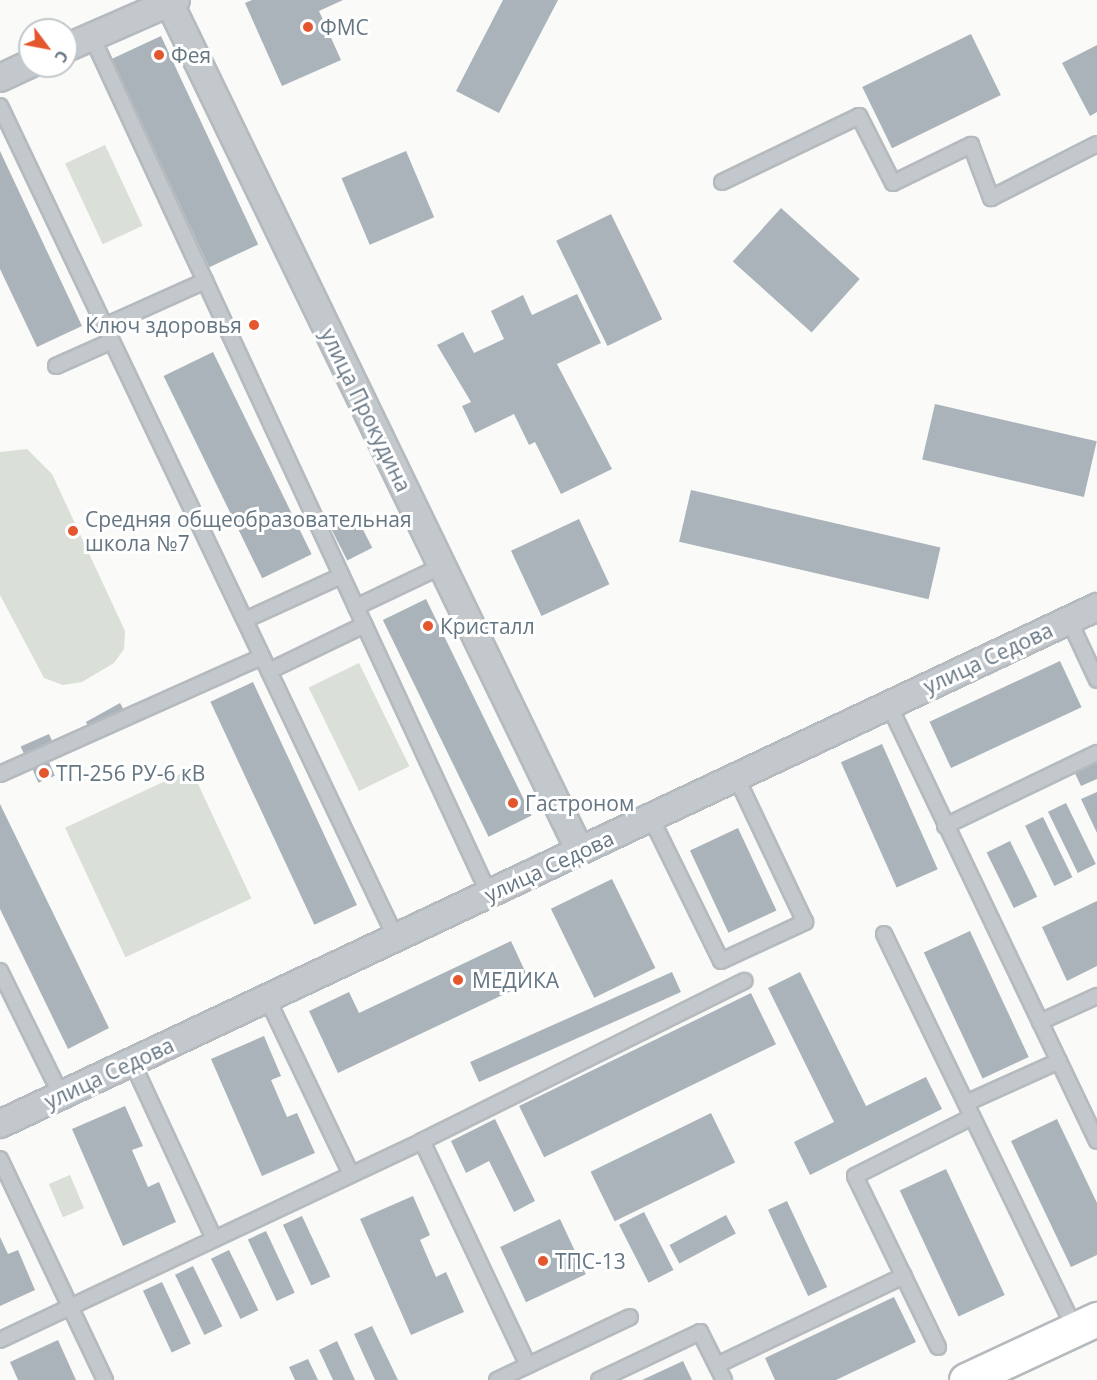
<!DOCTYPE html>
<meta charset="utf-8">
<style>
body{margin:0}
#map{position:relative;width:1097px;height:1380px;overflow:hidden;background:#fafaf8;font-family:"Open Sans",sans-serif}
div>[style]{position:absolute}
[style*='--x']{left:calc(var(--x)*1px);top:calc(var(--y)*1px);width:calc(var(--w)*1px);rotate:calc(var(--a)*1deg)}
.green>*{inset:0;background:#dadfd7;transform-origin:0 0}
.building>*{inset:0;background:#aab3b9;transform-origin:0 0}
.roads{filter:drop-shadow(2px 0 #b5babe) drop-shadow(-2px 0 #b5babe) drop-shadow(0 2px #b5babe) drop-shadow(0 -2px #b5babe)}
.service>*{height:14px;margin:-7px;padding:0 7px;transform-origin:7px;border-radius:7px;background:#c3c8cc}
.minor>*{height:26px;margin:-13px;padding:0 13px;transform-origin:13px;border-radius:13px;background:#c3c8cc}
.primary>*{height:33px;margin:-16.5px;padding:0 16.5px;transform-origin:16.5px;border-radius:16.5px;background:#fff}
.dots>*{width:16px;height:16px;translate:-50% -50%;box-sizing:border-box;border:3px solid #fff;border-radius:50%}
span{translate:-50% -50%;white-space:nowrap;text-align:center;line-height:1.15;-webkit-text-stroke:6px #fff;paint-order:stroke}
.poi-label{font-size:21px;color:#657683}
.left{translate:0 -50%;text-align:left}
.right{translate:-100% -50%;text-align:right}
.street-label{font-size:21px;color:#657683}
.north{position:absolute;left:18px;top:18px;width:60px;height:60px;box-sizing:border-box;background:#fff;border:2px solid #c1c8cd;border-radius:50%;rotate:122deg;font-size:16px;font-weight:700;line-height:24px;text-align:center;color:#657683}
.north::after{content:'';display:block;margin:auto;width:21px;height:27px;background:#e4572e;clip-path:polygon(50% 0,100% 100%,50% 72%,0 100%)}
</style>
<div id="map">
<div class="green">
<i style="left:105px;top:145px;width:89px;height:44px;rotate:65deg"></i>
<i style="clip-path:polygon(27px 449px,52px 474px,125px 631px,124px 649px,114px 663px,82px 682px,63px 685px,44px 678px,0 595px,0 452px)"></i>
<i style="left:359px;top:663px;width:115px;height:56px;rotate:64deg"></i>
<i style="left:191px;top:769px;width:143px;height:139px;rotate:65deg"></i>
<i style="left:70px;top:1175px;width:36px;height:23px;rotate:67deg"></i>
</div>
<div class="building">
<i style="clip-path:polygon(252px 0,343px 0,319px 11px,341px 60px,282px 86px,245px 3px)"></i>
<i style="clip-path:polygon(503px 0,558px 0,499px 113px,456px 91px)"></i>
<i style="left:971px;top:34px;width:68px;height:121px;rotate:64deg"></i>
<i style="left:161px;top:36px;width:230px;height:54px;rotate:65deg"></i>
<i style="clip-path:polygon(1097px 45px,1097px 112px,1090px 116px,1062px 63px)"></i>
<i style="clip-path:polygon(0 151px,82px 326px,37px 347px,0 269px)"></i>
<i style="left:406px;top:151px;width:72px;height:70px;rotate:67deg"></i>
<i style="left:781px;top:208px;width:106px;height:72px;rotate:42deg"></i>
<i style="left:611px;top:214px;width:117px;height:61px;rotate:64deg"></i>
<i style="clip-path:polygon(577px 294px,601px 343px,557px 364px,612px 469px,561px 494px,535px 442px,529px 445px,514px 414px,475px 433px,462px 406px,471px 402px,437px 345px,463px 332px,474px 353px,504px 339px,491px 311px,523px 295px,532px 315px)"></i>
<i style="left:213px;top:352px;width:225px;height:55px;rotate:64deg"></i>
<i style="left:935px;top:404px;width:166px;height:57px;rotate:13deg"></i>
<i style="left:691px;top:490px;width:256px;height:53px;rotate:13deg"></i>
<i style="left:355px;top:514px;width:38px;height:28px;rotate:63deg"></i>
<i style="left:579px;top:519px;width:72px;height:75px;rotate:65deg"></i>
<i style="left:426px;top:599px;width:241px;height:48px;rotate:64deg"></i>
<i style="left:1060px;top:661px;width:51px;height:144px;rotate:65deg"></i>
<i style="left:253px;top:682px;width:246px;height:47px;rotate:65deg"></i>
<i style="left:120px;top:703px;width:10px;height:39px;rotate:61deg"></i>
<i style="left:49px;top:734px;width:10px;height:31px;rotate:66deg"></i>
<i style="left:882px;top:744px;width:137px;height:45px;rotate:66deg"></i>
<i style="clip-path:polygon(1097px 756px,1097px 779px,1081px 786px,1072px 767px)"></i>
<i style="left:49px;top:762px;width:15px;height:18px;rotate:67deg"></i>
<i style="clip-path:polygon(1097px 792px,1097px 833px,1081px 799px)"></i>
<i style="left:1066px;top:803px;width:68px;height:20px;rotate:64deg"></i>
<i style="clip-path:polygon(0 804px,109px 1028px,68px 1049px,0 909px)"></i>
<i style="left:1043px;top:817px;width:67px;height:20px;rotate:64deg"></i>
<i style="left:738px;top:828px;width:91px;height:53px;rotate:65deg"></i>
<i style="left:1010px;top:841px;width:62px;height:26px;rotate:64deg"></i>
<i style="left:612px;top:879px;width:99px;height:68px;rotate:64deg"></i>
<i style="clip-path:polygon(1097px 901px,1097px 966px,1067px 981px,1042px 927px)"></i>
<i style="left:970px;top:931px;width:139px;height:51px;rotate:65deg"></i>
<i style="clip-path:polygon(511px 941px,530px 982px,338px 1073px,309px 1011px,349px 992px,359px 1013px)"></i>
<i style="left:672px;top:972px;width:22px;height:221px;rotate:66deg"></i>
<i style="clip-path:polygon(800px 972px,866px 1106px,926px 1077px,942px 1109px,810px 1175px,794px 1142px,834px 1122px,768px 988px)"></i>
<i style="left:751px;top:993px;width:57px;height:258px;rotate:64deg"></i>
<i style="clip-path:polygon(264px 1036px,281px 1076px,271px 1080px,287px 1117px,297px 1113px,315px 1153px,262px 1176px,211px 1059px)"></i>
<i style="clip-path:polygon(125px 1106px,143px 1146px,132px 1150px,148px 1187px,159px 1182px,176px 1222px,123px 1246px,72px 1129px)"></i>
<i style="left:711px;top:1113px;width:55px;height:134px;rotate:64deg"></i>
<i style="clip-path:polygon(495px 1119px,535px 1201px,514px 1212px,489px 1161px,466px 1173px,451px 1141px)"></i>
<i style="clip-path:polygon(1057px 1119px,1097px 1203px,1097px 1255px,1071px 1267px,1011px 1141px)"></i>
<i style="left:946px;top:1169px;width:139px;height:51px;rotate:65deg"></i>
<i style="clip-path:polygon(413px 1196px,430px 1235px,420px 1240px,436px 1277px,446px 1272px,464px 1312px,411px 1335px,360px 1219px)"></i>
<i style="left:787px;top:1201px;width:95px;height:21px;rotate:65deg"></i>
<i style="left:644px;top:1212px;width:65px;height:28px;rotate:63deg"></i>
<i style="left:726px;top:1215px;width:21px;height:64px;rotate:62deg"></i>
<i style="left:302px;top:1216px;width:67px;height:21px;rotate:65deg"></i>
<i style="left:560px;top:1219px;width:61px;height:66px;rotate:65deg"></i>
<i style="left:266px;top:1231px;width:68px;height:20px;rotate:65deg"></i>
<i style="clip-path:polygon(0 1237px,8px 1254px,18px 1250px,35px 1290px,0 1306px)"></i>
<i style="left:229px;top:1250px;width:67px;height:20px;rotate:64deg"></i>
<i style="left:193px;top:1266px;width:67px;height:20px;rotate:64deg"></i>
<i style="left:162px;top:1282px;width:68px;height:21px;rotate:65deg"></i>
<i style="clip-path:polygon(894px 1297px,916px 1342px,836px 1380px,775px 1380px,765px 1358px)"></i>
<i style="clip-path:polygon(372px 1326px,398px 1380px,375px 1380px,354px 1334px)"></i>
<i style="clip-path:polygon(58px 1340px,76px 1380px,18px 1380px,10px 1362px)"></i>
<i style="clip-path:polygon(337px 1341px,355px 1380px,333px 1380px,319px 1350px)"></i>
<i style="clip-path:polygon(308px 1359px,318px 1380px,295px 1380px,289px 1367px)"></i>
<i style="clip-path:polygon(683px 1361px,692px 1380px,642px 1380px)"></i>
</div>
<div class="roads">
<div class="service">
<i style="--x:92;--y:37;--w:944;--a:65.14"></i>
<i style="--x:0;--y:106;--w:921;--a:64.55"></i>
<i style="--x:722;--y:182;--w:152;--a:-25.7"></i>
<i style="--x:859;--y:116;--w:75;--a:63.1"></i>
<i style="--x:893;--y:183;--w:87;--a:-26"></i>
<i style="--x:971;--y:145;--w:57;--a:69.3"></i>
<i style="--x:991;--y:198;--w:119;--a:-27"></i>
<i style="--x:105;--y:326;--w:110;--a:-24.2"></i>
<i style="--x:56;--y:366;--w:61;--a:-24.1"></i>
<i style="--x:356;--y:607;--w:95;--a:-25.5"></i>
<i style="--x:245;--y:620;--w:106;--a:-24.6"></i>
<i style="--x:1069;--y:620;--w:66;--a:65"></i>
<i style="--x:269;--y:671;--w:106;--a:-25.8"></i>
<i style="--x:889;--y:705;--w:483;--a:64.5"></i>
<i style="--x:0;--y:774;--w:287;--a:-24.1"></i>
<i style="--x:651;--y:818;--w:159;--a:63.9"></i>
<i style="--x:721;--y:961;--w:93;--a:-24.9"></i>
<i style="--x:805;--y:922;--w:161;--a:-115.4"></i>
<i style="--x:945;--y:826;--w:169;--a:-25.7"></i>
<i style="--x:884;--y:934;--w:439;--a:64.2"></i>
<i style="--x:0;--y:971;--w:138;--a:63.8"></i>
<i style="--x:267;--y:998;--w:195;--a:64.5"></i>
<i style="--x:1040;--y:1022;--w:63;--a:-24.5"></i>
<i style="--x:132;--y:1062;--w:195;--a:65.1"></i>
<i style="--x:966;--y:1103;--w:102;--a:-24.3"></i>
<i style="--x:422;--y:1141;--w:360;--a:-26.4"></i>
<i style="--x:0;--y:1159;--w:245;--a:64.6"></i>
<i style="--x:0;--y:1340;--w:467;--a:-25.2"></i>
<i style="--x:422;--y:1141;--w:248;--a:64.7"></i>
<i style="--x:938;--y:1347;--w:190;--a:-115.9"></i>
<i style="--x:855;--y:1176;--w:131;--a:-26.8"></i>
<i style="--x:717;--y:1365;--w:207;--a:-25.5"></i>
<i style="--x:497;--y:1380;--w:147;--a:-25.3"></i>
<i style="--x:599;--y:1380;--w:112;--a:-25.4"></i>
<i style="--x:700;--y:1332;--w:54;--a:63.4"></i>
</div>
<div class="minor">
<i style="--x:168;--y:0;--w:945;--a:64.17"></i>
<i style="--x:66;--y:48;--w:120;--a:-23.6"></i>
<i style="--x:0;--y:78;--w:33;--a:-25"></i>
<i style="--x:0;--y:1124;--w:1213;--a:-25.23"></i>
</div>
<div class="primary">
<i style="--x:966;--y:1380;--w:145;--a:-25"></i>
</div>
</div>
<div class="dots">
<i style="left:308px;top:27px;background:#e4572e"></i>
<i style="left:159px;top:55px;background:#e4572e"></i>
<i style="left:254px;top:325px;background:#e4572e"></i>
<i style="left:73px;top:531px;background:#e4572e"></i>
<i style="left:428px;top:626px;background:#e4572e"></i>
<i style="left:44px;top:773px;background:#e4572e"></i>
<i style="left:513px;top:803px;background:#e4572e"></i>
<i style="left:458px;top:980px;background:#e4572e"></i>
<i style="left:543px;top:1261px;background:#e4572e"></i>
</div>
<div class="poi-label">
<span class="left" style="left:320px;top:27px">ФМС</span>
<span class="left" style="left:171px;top:55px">Фея</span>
<span class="right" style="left:242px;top:325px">Ключ здоровья</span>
<span class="left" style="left:85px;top:531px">Средняя общеобразовательная<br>школа №7</span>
<span class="left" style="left:440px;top:626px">Кристалл</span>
<span class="left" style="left:56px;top:773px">ТП-256 РУ-6 кВ</span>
<span class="left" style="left:525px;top:803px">Гастроном</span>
<span class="left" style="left:472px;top:980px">МЕДИКА</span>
<span class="left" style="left:555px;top:1261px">ТПС-13</span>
</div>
<div class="street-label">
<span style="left:366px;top:410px;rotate:64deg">улица Прокудина</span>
<span style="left:988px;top:658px;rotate:-25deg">улица Седова</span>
<span style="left:549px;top:866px;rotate:-25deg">улица Седова</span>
<span style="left:109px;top:1073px;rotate:-25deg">улица Седова</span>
</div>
<div class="north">С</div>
</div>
